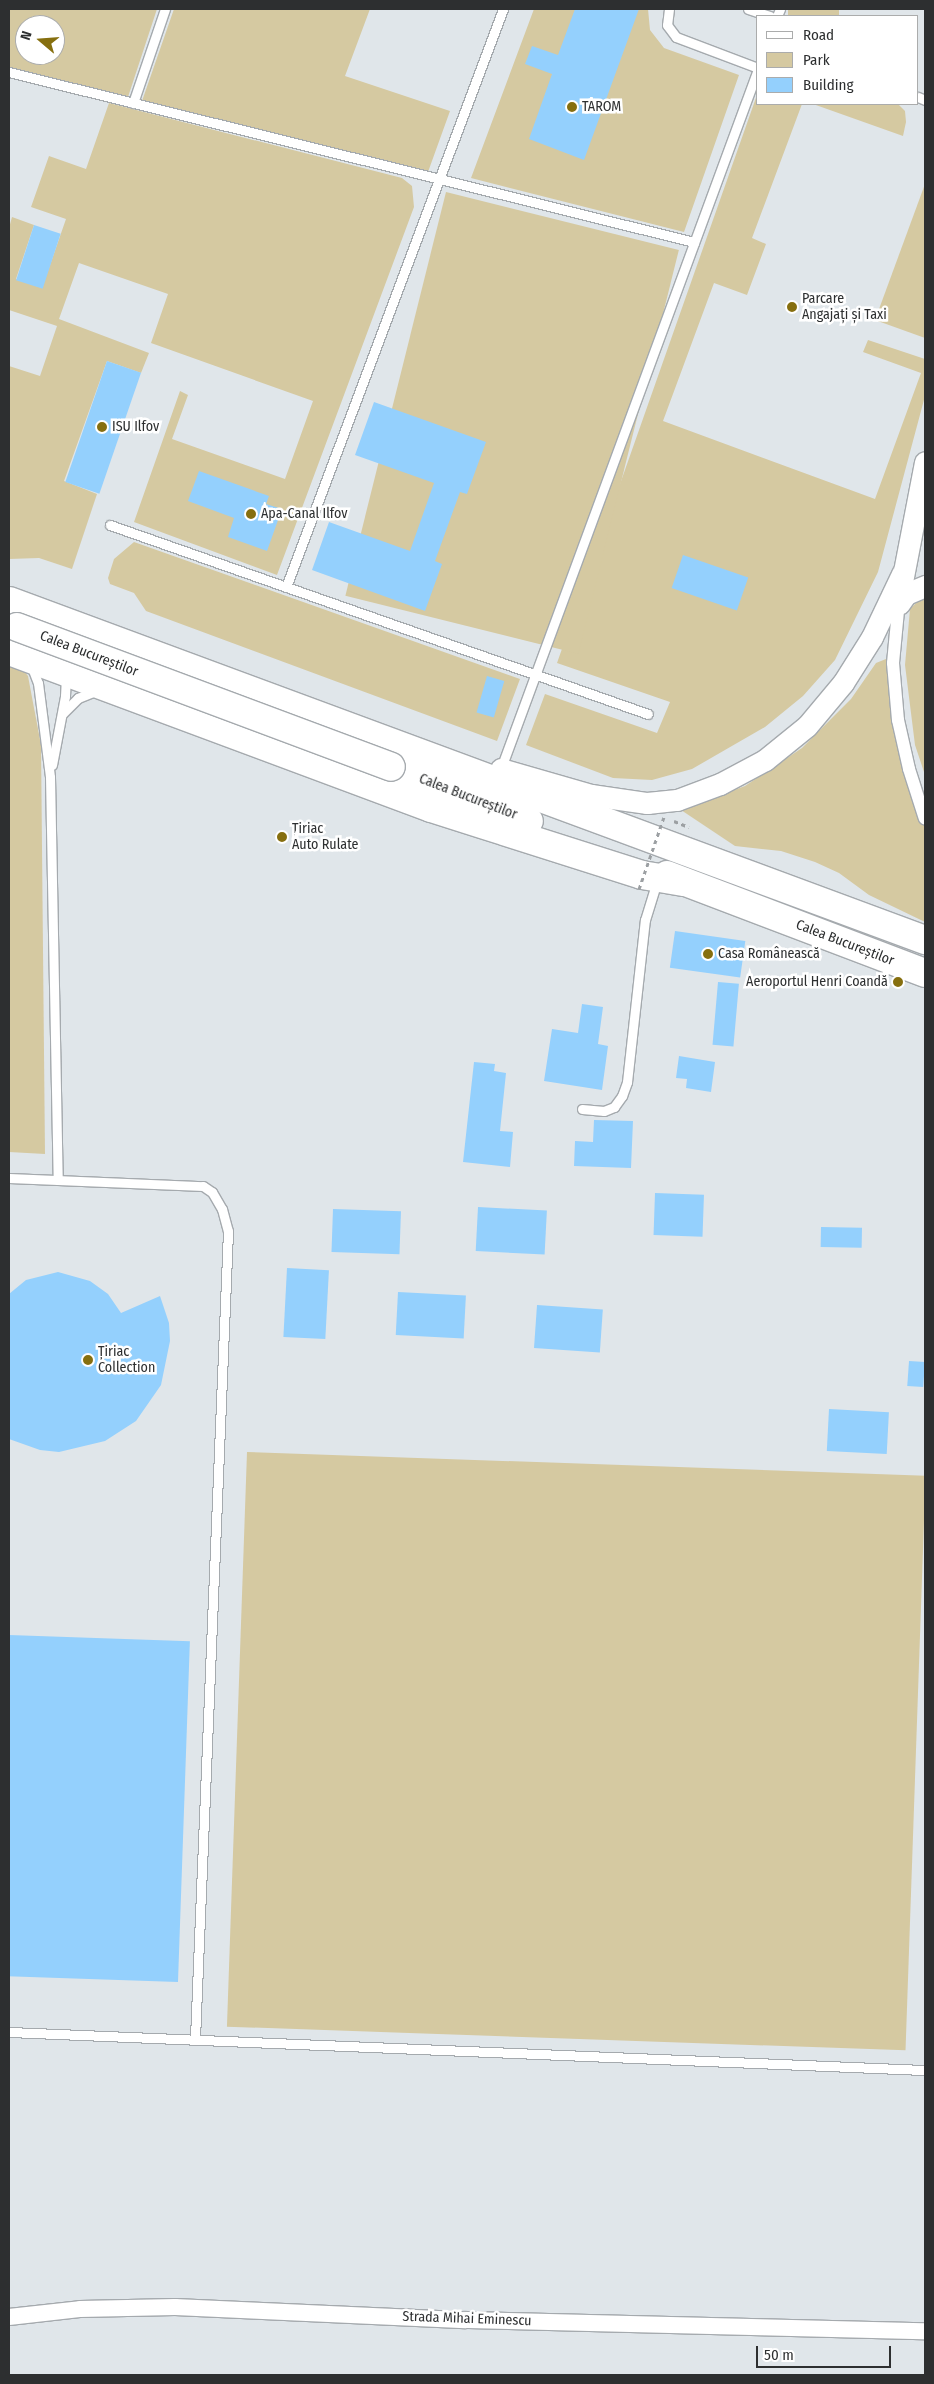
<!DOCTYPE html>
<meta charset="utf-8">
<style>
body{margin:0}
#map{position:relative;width:934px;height:2384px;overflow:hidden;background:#e0e6ea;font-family:"Fira Sans Condensed",sans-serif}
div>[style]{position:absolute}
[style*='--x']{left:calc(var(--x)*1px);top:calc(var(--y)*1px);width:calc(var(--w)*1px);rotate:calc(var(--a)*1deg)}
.green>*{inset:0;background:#d5c9a1;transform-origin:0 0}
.building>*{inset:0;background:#94d0fd;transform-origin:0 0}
.path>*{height:3px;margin-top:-1.5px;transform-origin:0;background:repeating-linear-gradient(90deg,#9ca0a3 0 4px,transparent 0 8px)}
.roads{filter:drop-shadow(1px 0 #a5aaae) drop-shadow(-1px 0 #a5aaae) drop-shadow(0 1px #a5aaae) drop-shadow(0 -1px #a5aaae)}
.service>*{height:9px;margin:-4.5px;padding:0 4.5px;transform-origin:4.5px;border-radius:4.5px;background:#fff}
.pedestrian>*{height:12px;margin:-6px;padding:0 6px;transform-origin:6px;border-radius:6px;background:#fff}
.minor>*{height:16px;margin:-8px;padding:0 8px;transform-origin:8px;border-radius:8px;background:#fff}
.tertiary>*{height:21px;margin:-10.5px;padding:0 10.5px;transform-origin:10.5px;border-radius:10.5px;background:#fff}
.trunk>*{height:28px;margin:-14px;padding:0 14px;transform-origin:14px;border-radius:14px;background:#fff}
.path-bridge>*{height:3px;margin-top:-1.5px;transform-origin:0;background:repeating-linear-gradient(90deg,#9ca0a3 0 4px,transparent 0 8px)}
.bridges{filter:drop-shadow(1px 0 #a5aaae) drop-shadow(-1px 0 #a5aaae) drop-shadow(0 1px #a5aaae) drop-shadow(0 -1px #a5aaae)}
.trunk-bridge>*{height:28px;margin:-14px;padding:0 14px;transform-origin:14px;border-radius:14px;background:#fff}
.dots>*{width:14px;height:14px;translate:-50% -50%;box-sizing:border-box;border:2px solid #fff;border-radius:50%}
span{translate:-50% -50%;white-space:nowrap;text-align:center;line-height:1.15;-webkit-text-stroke:5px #fff;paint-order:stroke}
.poi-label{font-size:14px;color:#2d2f30}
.left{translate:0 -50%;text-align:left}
.right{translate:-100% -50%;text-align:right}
.street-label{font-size:14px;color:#2d2f30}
.frame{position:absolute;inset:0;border:10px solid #2d2f30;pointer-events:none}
.legend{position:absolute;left:756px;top:15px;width:162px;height:90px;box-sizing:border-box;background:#fff;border:1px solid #abacac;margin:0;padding:6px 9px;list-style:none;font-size:15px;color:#2d2f30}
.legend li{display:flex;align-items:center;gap:10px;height:25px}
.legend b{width:25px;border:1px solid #abacac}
.north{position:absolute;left:15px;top:15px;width:50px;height:50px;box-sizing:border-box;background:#fff;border:1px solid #abacac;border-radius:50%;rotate:288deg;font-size:14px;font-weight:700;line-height:20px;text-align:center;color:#2d2f30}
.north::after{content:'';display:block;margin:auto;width:18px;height:22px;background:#866f0f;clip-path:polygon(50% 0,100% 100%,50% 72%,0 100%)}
.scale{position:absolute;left:756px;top:2346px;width:135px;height:22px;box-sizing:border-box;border:2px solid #2d2f30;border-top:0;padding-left:6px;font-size:15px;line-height:18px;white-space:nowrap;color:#2d2f30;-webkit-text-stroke:4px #fff;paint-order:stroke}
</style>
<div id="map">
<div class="green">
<i style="clip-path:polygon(evenodd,9px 9px,157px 9px,128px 97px,9px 67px,9px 9px,25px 25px,55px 25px,55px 55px,25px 55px,25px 25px)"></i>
<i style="clip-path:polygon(174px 9px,370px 9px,345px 76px,450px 111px,428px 172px,142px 101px)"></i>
<i style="clip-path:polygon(534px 9px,648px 9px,650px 30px,664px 48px,739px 75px,684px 232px,471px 178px)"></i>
<i style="left:788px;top:9px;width:51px;height:8px"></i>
<i style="clip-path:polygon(758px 92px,758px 104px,802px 104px,752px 238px,766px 244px,747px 295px,714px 283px,663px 421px,875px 499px,921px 373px,863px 352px,868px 340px,925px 359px,925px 396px,878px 572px,835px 660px,803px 696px,765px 727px,692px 769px,652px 780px,613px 778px,526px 745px,545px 694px,657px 733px,670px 702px,557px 663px)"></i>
<i style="clip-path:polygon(109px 103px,402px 178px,412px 186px,414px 207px,277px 575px,134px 522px,180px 391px,188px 395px,172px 439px,285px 479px,313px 401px,151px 343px,168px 294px,79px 263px,59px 319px,149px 353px,141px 373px,107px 361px,64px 481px,97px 494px,72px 569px,39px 558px,9px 559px,9px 366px,40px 376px,57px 326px,9px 310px,9px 228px,12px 217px,34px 225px,16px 279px,42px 288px,66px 219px,31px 207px,49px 156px,86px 169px)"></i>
<i style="clip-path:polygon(813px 104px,898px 104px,905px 111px,906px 122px,903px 136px)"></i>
<i style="clip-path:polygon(925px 184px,925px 338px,875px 320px)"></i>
<i style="left:446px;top:192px;width:240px;height:416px;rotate:14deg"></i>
<i style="clip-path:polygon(134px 542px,520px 679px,497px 741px,146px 611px,134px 593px,110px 584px,108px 578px,114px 559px)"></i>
<i style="clip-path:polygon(925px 594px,925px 775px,915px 745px,905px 665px,910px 609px)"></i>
<i style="clip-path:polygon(9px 658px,16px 661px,28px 676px,41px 745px,45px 1154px,9px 1152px)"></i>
<i style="clip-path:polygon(886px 659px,890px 661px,925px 830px,925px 922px,869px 895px,839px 873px,815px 862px,781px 851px,735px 846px,681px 810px,745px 786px,802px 748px,851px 699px,876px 663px)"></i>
<i style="left:247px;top:1452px;width:679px;height:575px;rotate:2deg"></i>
</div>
<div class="building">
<i style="clip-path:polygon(575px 9px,639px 9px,584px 160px,529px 139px,552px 74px,525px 64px,532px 46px,558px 55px)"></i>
<i style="left:34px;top:225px;width:28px;height:58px;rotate:18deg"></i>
<i style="left:107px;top:361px;width:36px;height:128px;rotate:19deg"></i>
<i style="clip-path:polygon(374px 402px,486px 442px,467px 494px,460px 492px,435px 561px,442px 564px,425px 611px,312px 570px,329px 522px,410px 551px,434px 483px,355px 455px)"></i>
<i style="clip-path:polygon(199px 471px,269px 496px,266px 504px,282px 509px,267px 551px,228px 537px,234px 518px,188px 501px)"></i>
<i style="left:683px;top:555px;width:69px;height:35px;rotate:19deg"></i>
<i style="left:487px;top:676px;width:18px;height:38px;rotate:16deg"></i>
<i style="left:675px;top:931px;width:71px;height:37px;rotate:8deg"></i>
<i style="left:718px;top:982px;width:21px;height:63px;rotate:5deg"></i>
<i style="clip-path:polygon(582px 1004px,603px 1007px,598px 1044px,608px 1046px,602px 1090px,544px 1081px,552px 1029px,578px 1033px)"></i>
<i style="clip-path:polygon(679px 1056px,715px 1062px,711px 1092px,686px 1088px,687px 1079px,676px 1078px)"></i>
<i style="clip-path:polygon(474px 1062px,495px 1064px,494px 1071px,506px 1073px,500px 1131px,513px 1132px,510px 1167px,463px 1162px)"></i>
<i style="clip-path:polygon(594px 1120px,633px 1121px,631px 1168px,574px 1166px,575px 1141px,593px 1142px)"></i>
<i style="left:655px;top:1193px;width:49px;height:42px;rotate:2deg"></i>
<i style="left:478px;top:1207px;width:69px;height:44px;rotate:3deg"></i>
<i style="left:333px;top:1209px;width:68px;height:43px;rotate:2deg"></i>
<i style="left:821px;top:1227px;width:41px;height:20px;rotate:1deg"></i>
<i style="left:287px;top:1268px;width:42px;height:69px;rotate:3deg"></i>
<i style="clip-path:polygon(58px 1272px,90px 1281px,108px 1294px,121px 1313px,160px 1296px,169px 1323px,170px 1341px,161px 1385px,136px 1421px,105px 1441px,59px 1452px,40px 1450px,9px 1439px,9px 1294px,26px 1280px)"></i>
<i style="left:398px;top:1292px;width:68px;height:43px;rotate:3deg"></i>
<i style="left:537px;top:1305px;width:66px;height:43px;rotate:4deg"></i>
<i style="left:909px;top:1361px;width:16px;height:25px;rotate:4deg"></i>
<i style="left:829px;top:1409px;width:60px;height:42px;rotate:3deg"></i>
<i style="left:9px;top:1635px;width:181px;height:341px;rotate:2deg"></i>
</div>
<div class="path">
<i style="--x:674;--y:821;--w:16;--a:22"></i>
</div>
<div class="roads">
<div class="service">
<i style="--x:669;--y:9;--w:16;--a:97"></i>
<i style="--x:667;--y:25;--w:15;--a:53"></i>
<i style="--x:676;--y:37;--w:88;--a:20.7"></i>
<i style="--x:748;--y:9;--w:23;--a:18"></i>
<i style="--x:777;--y:16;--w:8;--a:-67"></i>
<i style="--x:9;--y:72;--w:706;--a:13.94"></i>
<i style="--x:918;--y:97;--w:8;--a:23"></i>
<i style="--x:133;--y:103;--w:99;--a:-71.2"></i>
<i style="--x:110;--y:525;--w:570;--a:19.36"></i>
<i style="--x:286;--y:587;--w:617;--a:-69.42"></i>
<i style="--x:31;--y:665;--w:19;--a:69"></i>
<i style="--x:38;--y:683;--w:95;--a:82.7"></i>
<i style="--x:50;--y:777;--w:403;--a:88.9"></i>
<i style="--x:62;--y:714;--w:23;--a:-45"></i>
<i style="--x:78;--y:698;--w:18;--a:-22"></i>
<i style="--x:52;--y:765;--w:70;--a:-79.3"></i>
<i style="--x:65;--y:696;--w:19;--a:-87"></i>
<i style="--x:501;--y:768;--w:745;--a:-69.81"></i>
<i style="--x:582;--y:1109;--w:22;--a:5"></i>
<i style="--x:604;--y:1111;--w:11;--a:-22"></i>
<i style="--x:614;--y:1107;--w:14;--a:-54"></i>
<i style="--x:622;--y:1096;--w:15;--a:-70"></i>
<i style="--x:627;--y:1082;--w:163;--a:-83.7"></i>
<i style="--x:645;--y:920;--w:41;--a:-72.9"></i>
<i style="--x:9;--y:1178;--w:194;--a:2.4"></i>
<i style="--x:203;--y:1186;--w:11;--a:34"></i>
<i style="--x:212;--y:1192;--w:20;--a:60"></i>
<i style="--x:222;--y:1209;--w:23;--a:75"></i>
<i style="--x:228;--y:1231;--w:810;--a:92.34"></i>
<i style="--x:9;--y:2032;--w:917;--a:2.38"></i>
</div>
<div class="pedestrian">
<i style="--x:898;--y:611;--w:52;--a:95.5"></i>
<i style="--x:893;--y:663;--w:57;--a:85"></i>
<i style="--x:898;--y:720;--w:50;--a:77.3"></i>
<i style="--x:909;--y:769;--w:52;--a:72.3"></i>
</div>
<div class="minor">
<i style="--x:9;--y:2317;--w:71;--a:-6.4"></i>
<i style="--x:80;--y:2309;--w:95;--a:-1.2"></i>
<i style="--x:175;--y:2307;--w:291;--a:2.6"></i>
<i style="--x:466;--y:2320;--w:459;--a:1.4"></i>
</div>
<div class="tertiary">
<i style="--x:901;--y:587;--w:127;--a:-79.1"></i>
<i style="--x:899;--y:604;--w:12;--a:-55"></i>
<i style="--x:906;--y:594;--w:21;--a:-23"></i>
<i style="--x:501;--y:769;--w:94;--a:16.1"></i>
<i style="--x:591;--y:795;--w:57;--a:8.1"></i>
<i style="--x:647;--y:803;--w:30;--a:-6"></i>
<i style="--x:677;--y:800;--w:46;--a:-20.4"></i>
<i style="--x:720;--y:784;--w:51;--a:-28.1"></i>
<i style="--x:765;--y:760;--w:54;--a:-39"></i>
<i style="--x:807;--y:726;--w:56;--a:-50.1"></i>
<i style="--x:843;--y:683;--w:54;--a:-57.8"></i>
<i style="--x:872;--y:637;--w:70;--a:-64.5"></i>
</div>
<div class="trunk">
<i style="--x:9;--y:601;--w:977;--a:20.31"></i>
<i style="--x:9;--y:651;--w:450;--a:20.4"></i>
<i style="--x:431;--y:808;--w:221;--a:17.6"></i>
<i style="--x:642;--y:875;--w:43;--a:9.5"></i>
<i style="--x:391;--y:767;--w:148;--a:21.4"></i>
<i style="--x:667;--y:875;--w:276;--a:20.8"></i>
</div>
</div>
<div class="path-bridge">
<i style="--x:639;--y:889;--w:76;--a:-70.9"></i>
</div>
<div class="bridges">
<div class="trunk-bridge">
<i style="--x:17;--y:627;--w:399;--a:20.5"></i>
</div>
</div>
<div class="dots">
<i style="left:572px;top:107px;background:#866f0f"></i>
<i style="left:792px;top:307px;background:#866f0f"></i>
<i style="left:102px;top:427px;background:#866f0f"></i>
<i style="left:251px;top:514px;background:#866f0f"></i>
<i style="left:282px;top:837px;background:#866f0f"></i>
<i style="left:708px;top:954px;background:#866f0f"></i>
<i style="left:898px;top:982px;background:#866f0f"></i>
<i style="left:88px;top:1360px;background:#866f0f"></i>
</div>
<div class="poi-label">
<span class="left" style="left:582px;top:107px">TAROM</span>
<span class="left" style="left:802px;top:307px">Parcare<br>Angajați și Taxi</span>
<span class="left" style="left:112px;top:427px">ISU Ilfov</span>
<span class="left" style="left:261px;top:514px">Apa-Canal Ilfov</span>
<span class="left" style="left:292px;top:837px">Țiriac<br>Auto Rulate</span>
<span class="left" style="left:718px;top:954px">Casa Românească</span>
<span class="right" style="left:888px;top:982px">Aeroportul Henri Coandă</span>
<span class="left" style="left:98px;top:1360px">Țiriac<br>Collection</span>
</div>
<div class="street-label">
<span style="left:89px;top:654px;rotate:21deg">Calea Bucureștilor</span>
<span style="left:468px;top:797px;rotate:21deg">Calea Bucureștilor</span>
<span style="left:845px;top:943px;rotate:21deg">Calea Bucureștilor</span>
<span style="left:467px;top:2319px;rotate:2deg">Strada Mihai Eminescu</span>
</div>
<div class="frame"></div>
<ul class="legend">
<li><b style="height:6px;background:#fff"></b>Road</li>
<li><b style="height:14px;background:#d5c9a1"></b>Park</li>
<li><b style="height:14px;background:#94d0fd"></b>Building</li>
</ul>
<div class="north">N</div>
<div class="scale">50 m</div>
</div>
